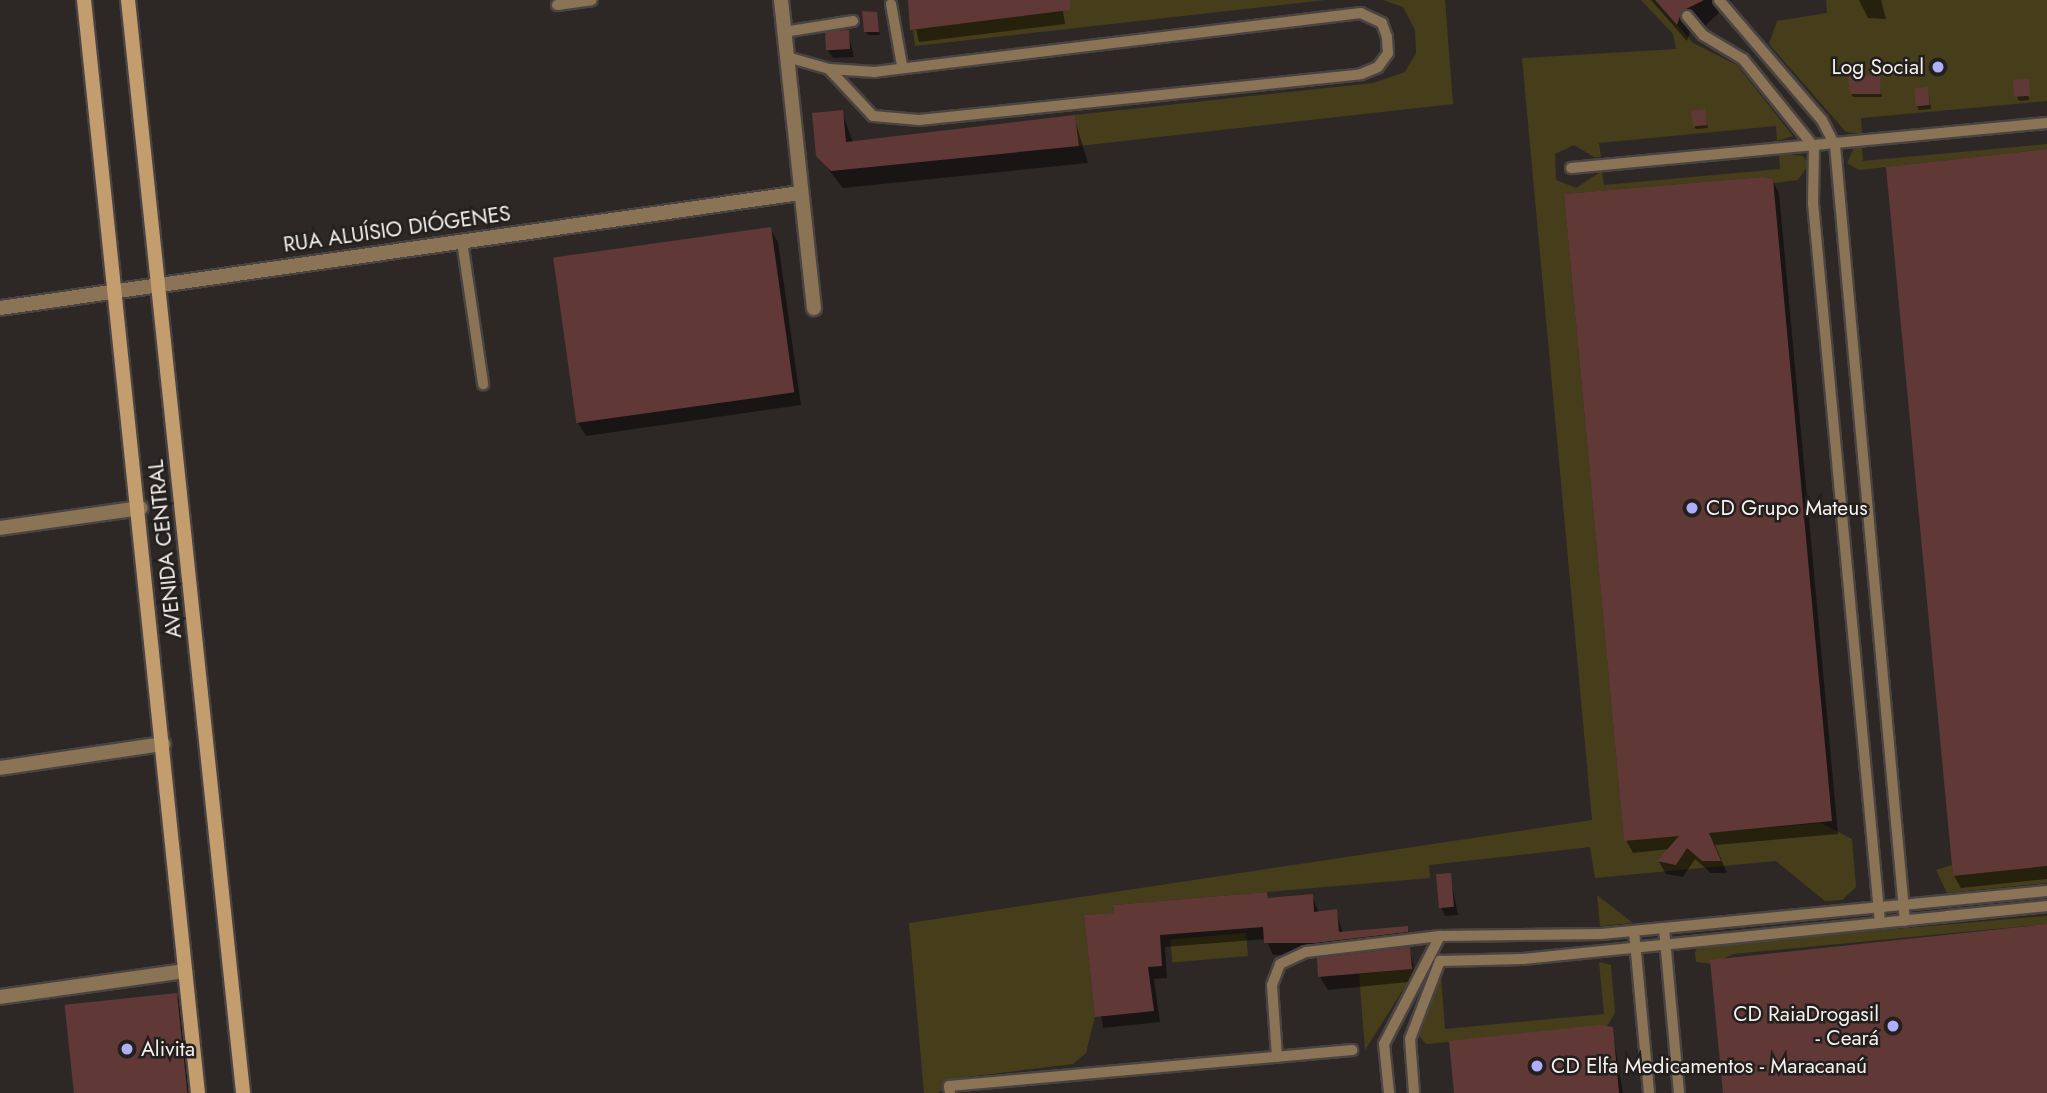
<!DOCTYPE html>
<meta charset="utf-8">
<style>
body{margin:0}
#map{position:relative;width:2047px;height:1093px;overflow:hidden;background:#2d2826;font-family:Jost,sans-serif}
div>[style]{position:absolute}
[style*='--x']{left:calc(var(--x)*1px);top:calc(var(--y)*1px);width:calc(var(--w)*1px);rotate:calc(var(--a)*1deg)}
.green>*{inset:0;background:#463e1a;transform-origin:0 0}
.shadow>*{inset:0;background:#0007}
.building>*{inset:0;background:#603937;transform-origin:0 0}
.roads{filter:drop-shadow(2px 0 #494442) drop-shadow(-2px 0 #494442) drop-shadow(0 2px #494442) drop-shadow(0 -2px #494442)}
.lane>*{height:10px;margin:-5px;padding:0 5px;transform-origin:5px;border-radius:5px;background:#8b7356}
.street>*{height:14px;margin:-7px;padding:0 7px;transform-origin:7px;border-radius:7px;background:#8b7356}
.secondary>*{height:14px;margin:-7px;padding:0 7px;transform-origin:7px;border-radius:7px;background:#c39d6d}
.dots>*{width:19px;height:19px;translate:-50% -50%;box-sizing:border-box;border:4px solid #231f1c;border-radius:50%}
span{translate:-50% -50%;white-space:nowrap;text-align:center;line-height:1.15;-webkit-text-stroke:5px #231f1c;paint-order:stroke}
.poi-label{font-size:21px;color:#f4f1ef}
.right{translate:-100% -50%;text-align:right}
.left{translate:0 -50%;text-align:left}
.street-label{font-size:21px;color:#f4f1ef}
</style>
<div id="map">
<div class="green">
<i style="clip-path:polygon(1058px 0,1325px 0,915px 46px,913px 30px)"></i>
<i style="clip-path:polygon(1383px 0,1445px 0,1453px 104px,1079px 146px,1075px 115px,1373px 83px,1405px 72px,1416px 53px,1415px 30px,1403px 7px)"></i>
<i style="clip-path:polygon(1641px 0,1655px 0,1693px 43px,1737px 65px,1793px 136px,1777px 141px,1776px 126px,1599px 143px,1601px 157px,1594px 157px,1574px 145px,1555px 154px,1556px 180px,1576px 188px,1602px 171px,1604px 185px,1780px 169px,1779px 155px,1788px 154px,1803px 156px,1809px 164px,1798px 180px,1773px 183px,1761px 177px,1564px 194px,1624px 840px,1821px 823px,1852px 839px,1856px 887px,1842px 900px,1825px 901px,1776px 861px,1595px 878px,1590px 847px,1429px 865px,1430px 878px,1113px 905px,1114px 913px,1084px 915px,1095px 1016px,1086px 1053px,1073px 1064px,958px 1078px,938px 1093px,924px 1093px,909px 923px,1592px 820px,1522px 58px,1676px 49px,1673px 34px)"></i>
<i style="clip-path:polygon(1826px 0,2047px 0,2047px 101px,1861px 118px,1862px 134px,1846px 132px,1769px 44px,1777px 21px,1827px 13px)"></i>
<i style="clip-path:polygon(2047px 144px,2047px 149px,1859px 170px,1847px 163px,1854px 148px,1862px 148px,1863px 161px)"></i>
<i style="clip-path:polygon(1952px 865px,1953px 876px,2047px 866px,2047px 883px,1947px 893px,1936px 870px)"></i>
<i style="clip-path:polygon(1597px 895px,1633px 923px,1600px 926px)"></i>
<i style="clip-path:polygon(2047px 916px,2047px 924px,1734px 954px,1711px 964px,1696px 962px,1695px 953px,1698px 946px)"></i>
<i style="left:1246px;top:933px;width:23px;height:76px;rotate:85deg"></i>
<i style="clip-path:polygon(1599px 962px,1611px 965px,1615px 1013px,1607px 1026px,1426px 1044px,1419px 1036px,1441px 976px,1445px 1029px,1604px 1014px)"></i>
<i style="clip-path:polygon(1411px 964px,1416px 969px,1365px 1050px,1359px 974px,1411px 969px)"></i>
</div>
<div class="shadow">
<i style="clip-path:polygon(909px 0,1061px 0,1065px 24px,919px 42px)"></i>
<i style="clip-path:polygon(1651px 0,1732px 0,1703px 28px,1691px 28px,1687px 41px)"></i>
<i style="clip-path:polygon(1859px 0,1881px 0,1886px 19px,1868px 18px)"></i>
<i style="clip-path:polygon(876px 13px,880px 35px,868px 35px,865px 31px)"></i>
<i style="clip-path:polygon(848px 32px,854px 57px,833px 58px,828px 50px)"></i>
<i style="clip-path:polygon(1879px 78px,1882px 97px,1853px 97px,1851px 94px)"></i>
<i style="clip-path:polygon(2027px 82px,2029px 100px,2019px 101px,2017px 97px)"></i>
<i style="clip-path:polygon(1928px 89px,1931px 109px,1919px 110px,1917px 106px)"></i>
<i style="clip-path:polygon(1704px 111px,1708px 128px,1696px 129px,1694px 126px)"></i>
<i style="clip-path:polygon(842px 112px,853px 143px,1074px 117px,1088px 163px,843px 188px,818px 156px)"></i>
<i style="clip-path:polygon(2047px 152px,2047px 879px,1961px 888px,1954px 876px,1887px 169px)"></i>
<i style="clip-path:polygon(1772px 180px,1779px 193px,1838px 834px,1715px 845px,1727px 873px,1711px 873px,1695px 859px,1683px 877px,1666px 874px,1659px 862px,1670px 849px,1633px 853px,1626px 840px)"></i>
<i style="clip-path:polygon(770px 229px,778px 242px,801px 405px,586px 436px,578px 423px)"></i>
<i style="clip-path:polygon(1450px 875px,1458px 915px,1445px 916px,1441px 907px)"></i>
<i style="clip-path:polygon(1312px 896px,1319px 913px,1336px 911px,1343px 934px,1407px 928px,1413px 940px,1323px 955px,1273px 955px,1266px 939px,1165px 947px,1167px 978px,1154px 979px,1160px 1022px,1103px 1028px,1086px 917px)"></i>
<i style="clip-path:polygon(1409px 949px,1418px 981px,1328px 990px,1320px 977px,1319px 960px)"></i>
<i style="clip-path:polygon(176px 995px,184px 1008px,193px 1093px,77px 1093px)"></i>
<i style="clip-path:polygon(1612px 1028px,1623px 1093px,1455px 1093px)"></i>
</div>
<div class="building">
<i style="clip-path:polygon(908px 0,1070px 0,1070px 10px,910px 30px)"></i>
<i style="clip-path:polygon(1655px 0,1704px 0,1682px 11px,1677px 25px)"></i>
<i style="clip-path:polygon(862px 11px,877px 12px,879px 32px,864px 32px)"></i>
<i style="left:849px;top:30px;width:19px;height:24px;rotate:87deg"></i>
<i style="clip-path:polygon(1863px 75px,1880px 76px,1881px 94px,1850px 94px,1848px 77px)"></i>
<i style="left:2029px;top:79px;width:17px;height:16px;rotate:87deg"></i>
<i style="left:1928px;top:87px;width:18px;height:14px;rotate:84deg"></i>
<i style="left:1705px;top:109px;width:16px;height:14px;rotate:83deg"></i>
<i style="clip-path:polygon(843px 110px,846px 142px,1075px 115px,1079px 146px,831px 171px,816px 156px,812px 113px)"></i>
<i style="clip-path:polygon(2047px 149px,2047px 866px,1953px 876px,1886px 167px)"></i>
<i style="clip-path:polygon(1761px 177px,1773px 179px,1832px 821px,1709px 833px,1721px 861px,1702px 861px,1687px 848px,1676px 865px,1657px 861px,1679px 836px,1624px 841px,1564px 194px)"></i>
<i style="left:771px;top:227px;width:167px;height:220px;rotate:82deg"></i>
<i style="left:1451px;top:873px;width:34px;height:15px;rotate:85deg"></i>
<i style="clip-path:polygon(1267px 892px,1268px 898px,1313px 894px,1314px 912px,1337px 909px,1339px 932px,1408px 926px,1408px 932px,1315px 943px,1264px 943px,1263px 927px,1160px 935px,1162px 966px,1148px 967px,1154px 1011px,1095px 1017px,1084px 915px,1114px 913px,1113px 905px)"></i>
<i style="clip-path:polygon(2047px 924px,2047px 1093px,1723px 1093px,1710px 960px)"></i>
<i style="clip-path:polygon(1410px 947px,1412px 969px,1318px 977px,1317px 958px)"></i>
<i style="left:177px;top:993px;width:101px;height:113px;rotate:84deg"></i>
<i style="clip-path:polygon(1600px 1025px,1613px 1027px,1619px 1093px,1454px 1093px,1449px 1041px)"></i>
</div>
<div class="roads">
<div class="lane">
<i style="--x:1719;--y:0;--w:158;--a:49.4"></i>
<i style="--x:1822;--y:120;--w:28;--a:63"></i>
<i style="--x:1835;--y:145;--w:779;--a:84.85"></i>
<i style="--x:891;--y:4;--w:62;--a:79.8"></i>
<i style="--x:557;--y:5;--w:35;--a:-8"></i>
<i style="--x:1687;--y:16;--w:25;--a:50"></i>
<i style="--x:1703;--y:35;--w:47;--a:31"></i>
<i style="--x:1743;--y:59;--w:113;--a:51.1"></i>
<i style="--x:1814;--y:147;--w:56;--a:91"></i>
<i style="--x:1813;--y:203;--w:723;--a:84.68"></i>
<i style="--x:784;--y:32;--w:70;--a:-9.1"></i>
<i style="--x:787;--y:57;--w:44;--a:15.9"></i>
<i style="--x:829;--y:69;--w:64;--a:46.9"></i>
<i style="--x:873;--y:116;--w:46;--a:5"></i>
<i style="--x:919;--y:120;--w:444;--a:-5.9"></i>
<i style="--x:1361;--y:74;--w:18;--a:-22"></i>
<i style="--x:1378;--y:67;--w:17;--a:-54"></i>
<i style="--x:1388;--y:53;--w:16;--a:-94"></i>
<i style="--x:1387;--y:37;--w:15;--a:-110"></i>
<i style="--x:1382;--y:23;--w:23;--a:-155"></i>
<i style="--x:1361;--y:13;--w:490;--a:173.1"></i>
<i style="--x:875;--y:72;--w:46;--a:-176.3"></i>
<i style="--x:1571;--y:168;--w:478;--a:-5.4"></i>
<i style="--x:462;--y:241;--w:145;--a:81.6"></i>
<i style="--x:1664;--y:928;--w:166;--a:84.8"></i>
<i style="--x:1634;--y:931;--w:163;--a:84.7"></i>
<i style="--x:1277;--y:1057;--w:72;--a:-94"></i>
<i style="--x:1272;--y:985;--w:22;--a:-69"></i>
<i style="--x:1280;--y:964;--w:29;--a:-25"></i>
<i style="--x:1306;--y:952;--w:135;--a:-6.8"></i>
<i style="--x:1440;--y:936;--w:161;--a:-0.7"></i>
<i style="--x:1601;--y:934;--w:448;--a:-5.5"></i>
<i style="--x:950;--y:1093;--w:7;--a:-98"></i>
<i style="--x:949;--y:1086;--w:405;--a:-5.1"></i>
<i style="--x:1389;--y:1093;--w:49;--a:-95.8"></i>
<i style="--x:1384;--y:1044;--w:122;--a:-62.6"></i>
<i style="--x:1414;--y:1093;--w:54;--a:-94.2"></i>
<i style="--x:1410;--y:1039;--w:84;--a:-69"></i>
<i style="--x:1440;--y:961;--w:83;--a:-1.4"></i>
<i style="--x:1523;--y:959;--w:527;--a:-5.78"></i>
</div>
<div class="street">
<i style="--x:781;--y:0;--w:310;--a:83.9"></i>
<i style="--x:0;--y:308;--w:808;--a:-8.18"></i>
<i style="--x:0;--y:528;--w:142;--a:-8.1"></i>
<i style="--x:0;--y:768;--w:165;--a:-8.4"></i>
<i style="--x:0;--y:997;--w:187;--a:-8"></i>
</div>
<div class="secondary">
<i style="--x:84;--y:0;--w:1099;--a:84.05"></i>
<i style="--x:128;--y:0;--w:1099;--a:83.99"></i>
</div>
</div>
<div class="dots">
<i style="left:1938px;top:67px;background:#aeaefb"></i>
<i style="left:1692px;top:508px;background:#aeaefb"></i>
<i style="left:1893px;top:1026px;background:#aeaefb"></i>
<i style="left:127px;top:1049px;background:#aeaefb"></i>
<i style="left:1537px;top:1066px;background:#aeaefb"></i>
</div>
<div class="poi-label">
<span class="right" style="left:1924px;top:67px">Log Social</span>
<span class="left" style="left:1706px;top:508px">CD Grupo Mateus</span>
<span class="right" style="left:1879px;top:1026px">CD RaiaDrogasil<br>- Ceará</span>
<span class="left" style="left:141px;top:1049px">Alivita</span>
<span class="left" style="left:1551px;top:1066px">CD Elfa Medicamentos - Maracanaú</span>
</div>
<div class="street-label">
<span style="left:397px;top:229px;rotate:-8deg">RUA ALUÍSIO DIÓGENES</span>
<span style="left:165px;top:549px;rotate:-96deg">AVENIDA CENTRAL</span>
</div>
</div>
